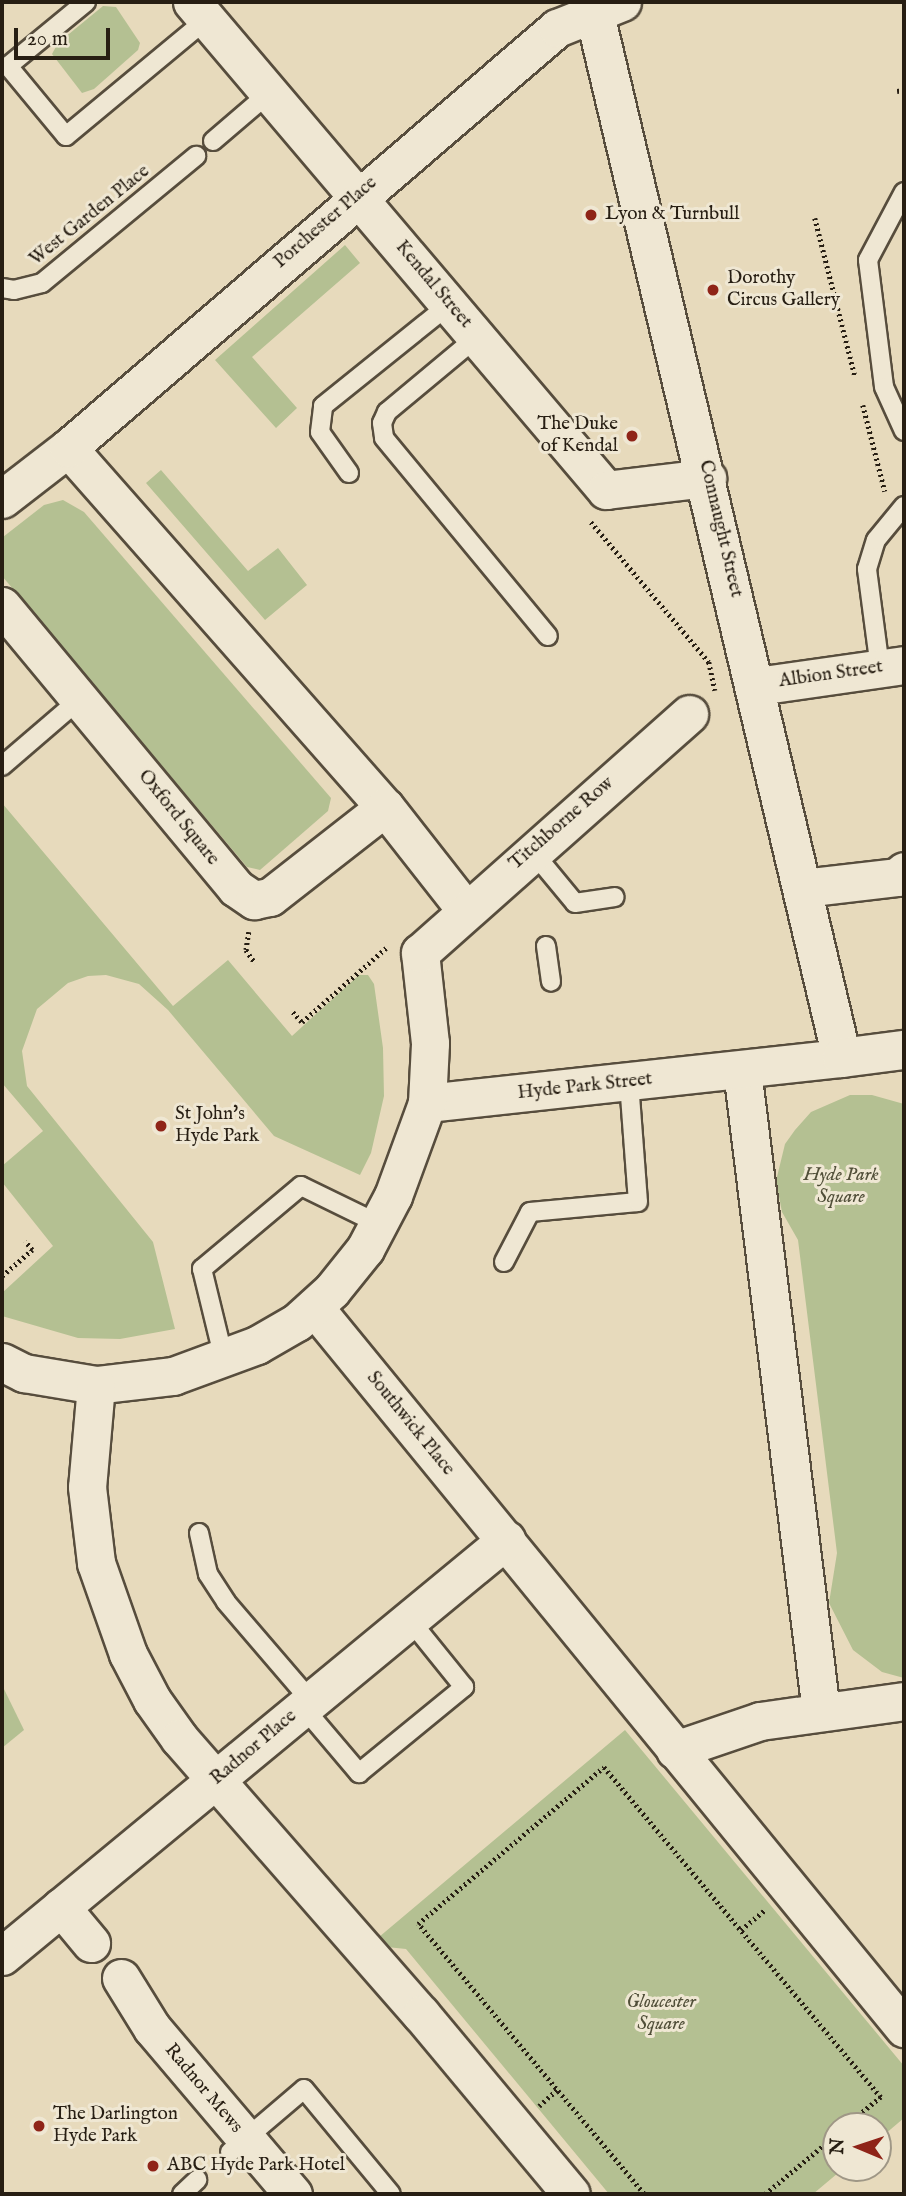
<!DOCTYPE html>
<style>
body{margin:0}
#map{position:relative;width:906px;height:2196px;overflow:hidden;background:#e7dabc;font-family:"IM FELL English",serif}
div>[style]{position:absolute}
[style*='--x']{left:calc(var(--x)*1px);top:calc(var(--y)*1px);width:calc(var(--w)*1px);rotate:calc(var(--a)*1deg)}
.green>*{inset:0;background:#b4c092}
.path>*{height:4.5px;margin-top:-2.25px;transform-origin:0;background:repeating-linear-gradient(90deg,#271e13 0 2px,transparent 0 5.5px)}
.roads{filter:drop-shadow(2px 0 #574d3d) drop-shadow(-2px 0 #574d3d) drop-shadow(0 2px #574d3d) drop-shadow(0 -2px #574d3d)}
.lane>*{height:18px;margin:-9px;padding:0 9px;transform-origin:9px;border-radius:9px;background:#efe7d3}
.street>*{height:37px;margin:-18.5px;padding:0 18.5px;transform-origin:18.5px;border-radius:18.5px;background:#efe7d3}
.secondary>*{height:38px;margin:-19px;padding:0 19px;transform-origin:19px;border-radius:19px;background:#efe7d3}
.dots>*{width:19px;height:19px;translate:-50% -50%;box-sizing:border-box;border:4px solid #efe7d3;border-radius:50%}
span{translate:-50% -50%;white-space:nowrap;text-align:center;line-height:1.15;-webkit-text-stroke:6px #efe7d3;paint-order:stroke}
.poi-label{font-size:19px;color:#271e13}
.left{translate:0 -50%;text-align:left}
.right{translate:-100% -50%;text-align:right}
.street-label{font-size:19px;color:#271e13}
.park-label{font-size:19px;color:#514f39;font-style:italic}
.frame{position:absolute;inset:0;border:4px solid #271e13;pointer-events:none}
.north{position:absolute;left:822px;top:2112px;width:70px;height:70px;box-sizing:border-box;background:#efe7d3;border:2px solid #9f9786;border-radius:50%;rotate:272deg;font-size:19px;font-weight:700;line-height:28px;text-align:center;color:#271e13}
.north::after{content:'';display:block;margin:auto;width:24px;height:32px;background:#8f2418;clip-path:polygon(50% 0,100% 100%,50% 72%,0 100%)}
.scale{position:absolute;left:14px;top:28px;width:96px;height:32px;box-sizing:border-box;border:4px solid #271e13;border-top:0;padding-left:9px;font-size:21px;line-height:24px;white-space:nowrap;color:#271e13;-webkit-text-stroke:5px #efe7d3;paint-order:stroke}
</style>
<div id="map">
<div class="green">
<i style="clip-path:polygon(103px 6px,116px 7px,140px 43px,138px 50px,94px 89px,82px 93px,52px 54px,58px 43px)"></i>
<i style="clip-path:polygon(345px 245px,360px 263px,252px 357px,297px 408px,276px 428px,215px 360px)"></i>
<i style="clip-path:polygon(161px 470px,248px 571px,278px 548px,307px 585px,265px 620px,146px 483px)"></i>
<i style="clip-path:polygon(63px 500px,84px 512px,331px 798px,328px 811px,260px 870px,247px 867px,2px 576px,3px 537px,44px 505px)"></i>
<i style="clip-path:polygon(2px 803px,173px 1006px,228px 960px,292px 1036px,359px 975px,368px 975px,374px 984px,383px 1048px,384px 1096px,371px 1153px,360px 1175px,274px 1136px,168px 1010px,139px 984px,106px 975px,88px 976px,68px 983px,37px 1009px,22px 1051px,27px 1086px,153px 1242px,175px 1329px,120px 1339px,78px 1338px,2px 1316px,2px 1293px,53px 1246px,2px 1182px,2px 1166px,43px 1131px,2px 1083px)"></i>
<i style="clip-path:polygon(850px 1095px,872px 1095px,904px 1104px,904px 1678px,882px 1672px,853px 1650px,829px 1603px,837px 1553px,798px 1240px,782px 1212px,776px 1181px,785px 1144px,795px 1130px,811px 1112px)"></i>
<i style="clip-path:polygon(2px 1685px,24px 1730px,2px 1748px)"></i>
<i style="clip-path:polygon(625px 1730px,904px 2066px,904px 2118px,878px 2140px,878px 2126px,836px 2126px,836px 2168px,844px 2168px,813px 2194px,609px 2194px,406px 1949px,387px 1947px,379px 1937px)"></i>
</div>
<div class="path">
<i style="--x:897;--y:91;--w:7;--a:-8"></i>
<i style="--x:815;--y:218;--w:163;--a:75.8"></i>
<i style="--x:863;--y:405;--w:89;--a:75.7"></i>
<i style="--x:591;--y:522;--w:183;--a:49.9"></i>
<i style="--x:709;--y:662;--w:29;--a:78"></i>
<i style="--x:249;--y:932;--w:18;--a:99"></i>
<i style="--x:246;--y:950;--w:16;--a:55"></i>
<i style="--x:293;--y:1012;--w:13;--a:48"></i>
<i style="--x:302;--y:1022;--w:112;--a:-41.4"></i>
<i style="--x:2;--y:1276;--w:40;--a:-41"></i>
<i style="--x:32;--y:1250;--w:11;--a:-128"></i>
<i style="--x:741;--y:1930;--w:31;--a:-40"></i>
<i style="--x:539;--y:2106;--w:24;--a:-42"></i>
<i style="--x:644;--y:2194;--w:352;--a:-129.9"></i>
<i style="--x:418;--y:1924;--w:243;--a:-40.2"></i>
<i style="--x:604;--y:1767;--w:431;--a:50"></i>
<i style="--x:881;--y:2097;--w:45;--a:140.4"></i>
<i style="--x:765;--y:2194;--w:92;--a:-39.7"></i>
</div>
<div class="roads">
<div class="lane">
<i style="--x:86;--y:2;--w:101;--a:140.6"></i>
<i style="--x:8;--y:66;--w:91;--a:50.4"></i>
<i style="--x:66;--y:136;--w:183;--a:-39.7"></i>
<i style="--x:213;--y:141;--w:74;--a:-40.6"></i>
<i style="--x:904;--y:192;--w:77;--a:117.9"></i>
<i style="--x:868;--y:260;--w:128;--a:82.8"></i>
<i style="--x:884;--y:387;--w:48;--a:65.6"></i>
<i style="--x:2;--y:288;--w:12;--a:9"></i>
<i style="--x:14;--y:290;--w:29;--a:-14"></i>
<i style="--x:42;--y:283;--w:200;--a:-39.5"></i>
<i style="--x:477;--y:337;--w:117;--a:140.2"></i>
<i style="--x:387;--y:412;--w:12;--a:114"></i>
<i style="--x:382;--y:423;--w:15;--a:82"></i>
<i style="--x:384;--y:438;--w:257;--a:50.4"></i>
<i style="--x:349;--y:473;--w:50;--a:-125.3"></i>
<i style="--x:320;--y:432;--w:26;--a:-83"></i>
<i style="--x:323;--y:406;--w:163;--a:-38.8"></i>
<i style="--x:880;--y:668;--w:100;--a:-97.5"></i>
<i style="--x:867;--y:569;--w:30;--a:-73"></i>
<i style="--x:876;--y:540;--w:44;--a:-50.5"></i>
<i style="--x:2;--y:766;--w:103;--a:-40.7"></i>
<i style="--x:532;--y:851;--w:67;--a:50.4"></i>
<i style="--x:575;--y:903;--w:40;--a:-8.5"></i>
<i style="--x:546;--y:946;--w:36;--a:82"></i>
<i style="--x:504;--y:1262;--w:56;--a:-62.5"></i>
<i style="--x:530;--y:1212;--w:108;--a:-5.3"></i>
<i style="--x:638;--y:1202;--w:119;--a:-94.3"></i>
<i style="--x:224;--y:1359;--w:93;--a:-103.7"></i>
<i style="--x:202;--y:1269;--w:129;--a:-40"></i>
<i style="--x:301;--y:1186;--w:87;--a:26"></i>
<i style="--x:199;--y:1533;--w:42;--a:77.6"></i>
<i style="--x:208;--y:1574;--w:33;--a:57"></i>
<i style="--x:226;--y:1602;--w:130;--a:49.4"></i>
<i style="--x:303;--y:1707;--w:87;--a:49.7"></i>
<i style="--x:359;--y:1773;--w:136;--a:-39.3"></i>
<i style="--x:464;--y:1687;--w:86;--a:-128.9"></i>
<i style="--x:230;--y:2152;--w:97;--a:-40.4"></i>
<i style="--x:304;--y:2089;--w:136;--a:50.4"></i>
<i style="--x:182;--y:2194;--w:21;--a:-43"></i>
</div>
<div class="street">
<i style="--x:192;--y:2;--w:640;--a:49.69"></i>
<i style="--x:606;--y:490;--w:102;--a:-6.8"></i>
<i style="--x:68;--y:448;--w:479;--a:48.6"></i>
<i style="--x:385;--y:807;--w:130;--a:51.9"></i>
<i style="--x:2;--y:499;--w:83;--a:-37.7"></i>
<i style="--x:68;--y:448;--w:645;--a:-40.66"></i>
<i style="--x:557;--y:28;--w:70;--a:-21.8"></i>
<i style="--x:2;--y:606;--w:366;--a:50.3"></i>
<i style="--x:236;--y:888;--w:22;--a:34"></i>
<i style="--x:254;--y:900;--w:16;--a:-11"></i>
<i style="--x:270;--y:897;--w:146;--a:-38"></i>
<i style="--x:757;--y:686;--w:148;--a:-8.1"></i>
<i style="--x:803;--y:888;--w:96;--a:-6.6"></i>
<i style="--x:898;--y:877;--w:8;--a:-45"></i>
<i style="--x:742;--y:1070;--w:647;--a:82.98"></i>
<i style="--x:427;--y:1103;--w:417;--a:-6.2"></i>
<i style="--x:314;--y:1307;--w:932;--a:50.71"></i>
<i style="--x:2;--y:1362;--w:25;--a:27"></i>
<i style="--x:24;--y:1373;--w:73;--a:9.5"></i>
<i style="--x:96;--y:1385;--w:78;--a:-6.7"></i>
<i style="--x:173;--y:1376;--w:90;--a:-20.3"></i>
<i style="--x:257;--y:1345;--w:46;--a:-29.9"></i>
<i style="--x:297;--y:1322;--w:47;--a:-42.4"></i>
<i style="--x:332;--y:1290;--w:53;--a:-51.2"></i>
<i style="--x:365;--y:1249;--w:60;--a:-62.2"></i>
<i style="--x:393;--y:1196;--w:99;--a:-69.9"></i>
<i style="--x:427;--y:1103;--w:60;--a:-87.1"></i>
<i style="--x:430;--y:1043;--w:91;--a:-96.3"></i>
<i style="--x:420;--y:953;--w:360;--a:-41.6"></i>
<i style="--x:96;--y:1385;--w:102;--a:95"></i>
<i style="--x:87;--y:1487;--w:77;--a:83.2"></i>
<i style="--x:96;--y:1563;--w:96;--a:70.6"></i>
<i style="--x:128;--y:1654;--w:52;--a:62.4"></i>
<i style="--x:152;--y:1700;--w:47;--a:54.6"></i>
<i style="--x:179;--y:1738;--w:367;--a:48.8"></i>
<i style="--x:421;--y:2014;--w:234;--a:50.2"></i>
<i style="--x:675;--y:1750;--w:90;--a:-18.8"></i>
<i style="--x:760;--y:1721;--w:145;--a:-7.9"></i>
<i style="--x:61;--y:1907;--w:47;--a:50.2"></i>
<i style="--x:2;--y:1956;--w:654;--a:-39.54"></i>
<i style="--x:121;--y:1978;--w:59;--a:58.2"></i>
<i style="--x:152;--y:2028;--w:218;--a:49.7"></i>
</div>
<div class="secondary">
<i style="--x:592;--y:2;--w:1085;--a:76.68"></i>
<i style="--x:842;--y:1058;--w:63;--a:-7.4"></i>
</div>
</div>
<div class="dots">
<i style="left:591px;top:215px;background:#8f2418"></i>
<i style="left:713px;top:290px;background:#8f2418"></i>
<i style="left:632px;top:436px;background:#8f2418"></i>
<i style="left:161px;top:1126px;background:#8f2418"></i>
<i style="left:39px;top:2126px;background:#8f2418"></i>
<i style="left:153px;top:2166px;background:#8f2418"></i>
</div>
<div class="poi-label">
<span class="left" style="left:605px;top:215px">Lyon &amp; Turnbull</span>
<span class="left" style="left:727px;top:290px">Dorothy<br>Circus Gallery</span>
<span class="right" style="left:618px;top:436px">The Duke<br>of Kendal</span>
<span class="left" style="left:175px;top:1126px">St John's<br>Hyde Park</span>
<span class="left" style="left:53px;top:2126px">The Darlington<br>Hyde Park</span>
<span class="left" style="left:167px;top:2166px">ABC Hyde Park Hotel</span>
</div>
<div class="street-label">
<span style="left:90px;top:216px;rotate:-39deg">West Garden Place</span>
<span style="left:326px;top:223px;rotate:-41deg">Porchester Place</span>
<span style="left:433px;top:285px;rotate:50deg">Kendal Street</span>
<span style="left:720px;top:529px;rotate:77deg">Connaught Street</span>
<span style="left:831px;top:675px;rotate:-8deg">Albion Street</span>
<span style="left:178px;top:818px;rotate:51deg">Oxford Square</span>
<span style="left:562px;top:824px;rotate:-41deg">Titchborne Row</span>
<span style="left:585px;top:1087px;rotate:-6deg">Hyde Park Street</span>
<span style="left:410px;top:1424px;rotate:51deg">Southwick Place</span>
<span style="left:254px;top:1748px;rotate:-40deg">Radnor Place</span>
<span style="left:203px;top:2089px;rotate:50deg">Radnor Mews</span>
</div>
<div class="park-label">
<span style="left:841px;top:1187px">Hyde Park<br>Square</span>
<span style="left:661px;top:2014px">Gloucester<br>Square</span>
</div>
<div class="frame"></div>
<div class="north">N</div>
<div class="scale">20 m</div>
</div>
